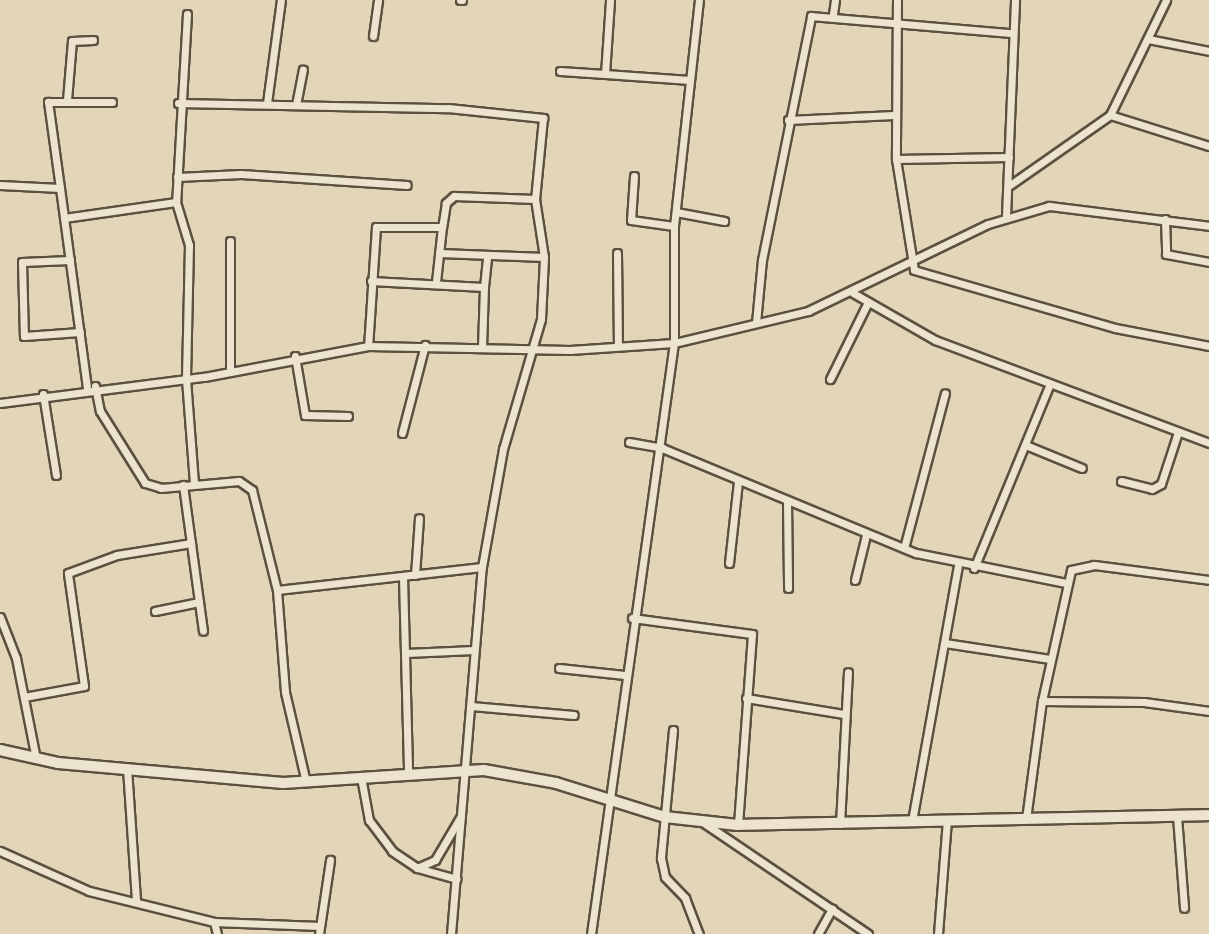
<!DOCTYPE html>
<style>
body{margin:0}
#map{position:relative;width:1209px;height:934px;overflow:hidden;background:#e3d5b7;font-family:"Libre Caslon Text",serif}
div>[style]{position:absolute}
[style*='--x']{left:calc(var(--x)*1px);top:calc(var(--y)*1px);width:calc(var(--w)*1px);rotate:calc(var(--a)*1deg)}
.roads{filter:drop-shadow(2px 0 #5c5140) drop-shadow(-2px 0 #5c5140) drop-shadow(0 2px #5c5140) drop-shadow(0 -2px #5c5140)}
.street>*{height:7px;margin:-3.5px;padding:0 3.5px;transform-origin:3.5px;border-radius:3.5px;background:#ede4d0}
.secondary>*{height:10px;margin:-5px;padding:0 5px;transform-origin:5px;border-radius:5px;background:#ede4d0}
span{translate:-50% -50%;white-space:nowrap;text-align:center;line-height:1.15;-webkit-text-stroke:5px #ede4d0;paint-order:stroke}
</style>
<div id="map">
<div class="roads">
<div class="street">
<i style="--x:460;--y:0;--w:2;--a:0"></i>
<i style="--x:897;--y:0;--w:159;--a:90.4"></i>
<i style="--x:896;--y:159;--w:112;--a:80.8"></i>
<i style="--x:914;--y:270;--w:209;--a:16.1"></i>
<i style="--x:1115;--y:328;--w:96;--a:10.8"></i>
<i style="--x:187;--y:14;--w:188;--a:93.3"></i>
<i style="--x:176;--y:202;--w:45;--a:73.2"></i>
<i style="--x:189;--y:245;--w:134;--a:91.3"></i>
<i style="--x:186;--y:379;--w:105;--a:85.6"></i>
<i style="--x:833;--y:14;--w:14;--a:-82"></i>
<i style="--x:373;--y:36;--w:36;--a:-82"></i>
<i style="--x:1148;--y:39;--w:62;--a:11.1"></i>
<i style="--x:560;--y:71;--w:45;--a:3.8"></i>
<i style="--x:605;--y:74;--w:74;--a:-86.1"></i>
<i style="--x:605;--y:74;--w:85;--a:4"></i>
<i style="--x:67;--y:100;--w:59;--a:-85.2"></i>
<i style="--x:72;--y:41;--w:21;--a:-3"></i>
<i style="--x:178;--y:103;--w:270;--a:1.1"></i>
<i style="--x:448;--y:108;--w:96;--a:6"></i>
<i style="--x:543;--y:118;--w:81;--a:95.6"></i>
<i style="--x:535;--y:199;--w:81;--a:-177.9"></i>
<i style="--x:454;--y:196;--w:11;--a:139"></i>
<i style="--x:446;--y:203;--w:24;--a:99"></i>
<i style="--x:442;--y:227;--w:66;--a:180"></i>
<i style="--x:376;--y:227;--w:119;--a:93.8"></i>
<i style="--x:267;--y:103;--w:104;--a:-82.3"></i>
<i style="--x:296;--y:105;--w:36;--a:-79"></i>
<i style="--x:1110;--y:115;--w:104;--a:17.4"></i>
<i style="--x:788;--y:120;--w:106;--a:-2.7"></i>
<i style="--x:896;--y:159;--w:113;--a:-1"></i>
<i style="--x:634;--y:176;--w:44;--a:93.9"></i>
<i style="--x:631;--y:220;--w:43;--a:7.9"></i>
<i style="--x:177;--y:177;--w:64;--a:-2.7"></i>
<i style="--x:241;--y:174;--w:166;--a:3.8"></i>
<i style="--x:0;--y:185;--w:60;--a:2.9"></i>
<i style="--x:60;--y:188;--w:202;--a:82.3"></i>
<i style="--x:1010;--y:185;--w:122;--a:-35"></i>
<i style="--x:1110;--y:115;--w:128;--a:-64"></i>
<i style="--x:60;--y:188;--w:87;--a:-97.9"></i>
<i style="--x:48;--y:102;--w:64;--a:0"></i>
<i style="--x:676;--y:212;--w:49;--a:10.6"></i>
<i style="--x:1006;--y:216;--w:216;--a:-87.6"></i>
<i style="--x:64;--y:218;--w:113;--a:-8.1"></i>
<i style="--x:1165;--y:219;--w:35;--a:88"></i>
<i style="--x:1166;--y:254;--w:44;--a:10.5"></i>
<i style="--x:439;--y:253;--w:105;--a:2.2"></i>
<i style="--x:617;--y:253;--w:93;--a:89.4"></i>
<i style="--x:70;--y:260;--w:48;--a:177.6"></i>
<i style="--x:22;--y:262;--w:74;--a:88.5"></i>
<i style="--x:24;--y:336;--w:56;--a:-4.1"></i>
<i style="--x:371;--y:281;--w:113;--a:3"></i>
<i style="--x:484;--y:287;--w:61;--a:91.9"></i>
<i style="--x:436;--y:282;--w:55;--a:-83.8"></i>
<i style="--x:484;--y:287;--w:31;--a:-84"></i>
<i style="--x:853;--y:293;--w:95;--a:29.8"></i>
<i style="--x:935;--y:340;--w:293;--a:20.6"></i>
<i style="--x:756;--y:323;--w:63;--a:-84.6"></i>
<i style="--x:762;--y:260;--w:249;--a:-78.6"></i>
<i style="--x:811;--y:16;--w:200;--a:4.9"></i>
<i style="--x:295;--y:356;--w:60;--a:80.4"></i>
<i style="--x:305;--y:415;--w:43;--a:1.3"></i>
<i style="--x:230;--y:372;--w:131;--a:-90"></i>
<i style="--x:830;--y:379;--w:86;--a:-63.7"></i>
<i style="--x:95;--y:386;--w:25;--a:79"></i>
<i style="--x:100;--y:411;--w:85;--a:58"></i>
<i style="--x:145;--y:483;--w:17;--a:17"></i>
<i style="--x:161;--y:488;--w:78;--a:-5.1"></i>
<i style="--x:239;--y:481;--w:16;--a:35"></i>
<i style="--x:252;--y:490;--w:103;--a:76"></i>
<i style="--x:277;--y:590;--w:102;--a:85.5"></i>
<i style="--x:285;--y:692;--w:92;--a:76.9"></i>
<i style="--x:43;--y:394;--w:82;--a:80.9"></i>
<i style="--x:0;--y:403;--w:206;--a:-7.3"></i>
<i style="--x:204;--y:377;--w:167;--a:-10.7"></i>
<i style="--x:368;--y:346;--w:202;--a:1.1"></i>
<i style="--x:570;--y:350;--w:104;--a:-3.9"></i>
<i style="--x:674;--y:343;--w:138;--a:-13.4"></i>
<i style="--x:808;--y:311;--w:200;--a:-25.8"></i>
<i style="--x:988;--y:224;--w:64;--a:-16.4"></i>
<i style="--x:1049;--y:206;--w:161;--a:7.1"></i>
<i style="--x:402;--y:433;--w:91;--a:-75.4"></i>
<i style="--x:629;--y:442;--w:34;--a:10"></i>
<i style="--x:662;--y:448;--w:275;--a:22.5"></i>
<i style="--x:916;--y:553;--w:153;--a:11.3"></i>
<i style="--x:1028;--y:446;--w:58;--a:22.2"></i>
<i style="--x:1121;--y:481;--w:32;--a:14"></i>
<i style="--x:1152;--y:489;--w:10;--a:-29"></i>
<i style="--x:1161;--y:484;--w:55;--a:-71.9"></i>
<i style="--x:183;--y:485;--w:147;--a:82.2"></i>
<i style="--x:787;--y:501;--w:87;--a:89.3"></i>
<i style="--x:904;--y:548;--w:160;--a:-75.2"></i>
<i style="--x:729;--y:563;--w:82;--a:-83.7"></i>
<i style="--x:974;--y:568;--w:199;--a:-67.6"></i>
<i style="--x:415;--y:575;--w:57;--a:-86"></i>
<i style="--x:403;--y:577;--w:195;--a:88.5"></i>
<i style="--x:855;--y:580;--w:46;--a:-76.3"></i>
<i style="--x:277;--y:590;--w:206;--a:-6.4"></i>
<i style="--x:155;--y:611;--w:45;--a:-11.6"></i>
<i style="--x:0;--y:617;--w:44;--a:68.7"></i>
<i style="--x:16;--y:658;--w:103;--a:78.8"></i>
<i style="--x:632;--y:618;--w:121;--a:7.6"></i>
<i style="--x:752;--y:634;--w:192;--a:94.2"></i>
<i style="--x:945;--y:643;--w:106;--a:8.7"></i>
<i style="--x:406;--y:653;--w:68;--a:-2.5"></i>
<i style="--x:559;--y:668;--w:66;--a:6.1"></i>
<i style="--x:24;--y:697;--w:61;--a:-10.4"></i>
<i style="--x:84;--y:686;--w:114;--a:-98.1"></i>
<i style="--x:68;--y:573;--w:52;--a:-20.2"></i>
<i style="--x:117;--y:555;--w:75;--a:-9.2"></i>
<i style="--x:746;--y:698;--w:99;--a:9.3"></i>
<i style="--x:1042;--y:701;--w:102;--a:0.6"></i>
<i style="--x:1144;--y:702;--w:66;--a:7.9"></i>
<i style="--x:471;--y:706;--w:103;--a:5"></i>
<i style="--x:673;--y:730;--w:129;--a:95.4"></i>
<i style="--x:661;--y:858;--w:19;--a:78"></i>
<i style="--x:665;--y:877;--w:29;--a:46"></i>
<i style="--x:685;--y:898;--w:39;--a:69"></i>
<i style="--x:127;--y:768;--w:132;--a:86.1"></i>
<i style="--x:361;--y:777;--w:44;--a:79.5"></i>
<i style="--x:369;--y:820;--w:39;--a:53"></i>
<i style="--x:392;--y:851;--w:30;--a:34"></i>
<i style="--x:417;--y:868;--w:41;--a:15.4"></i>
<i style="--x:1177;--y:816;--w:92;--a:85.6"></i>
<i style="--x:1026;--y:819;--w:119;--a:-82.3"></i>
<i style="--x:1042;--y:701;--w:134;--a:-77.5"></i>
<i style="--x:1071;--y:570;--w:24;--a:-12"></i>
<i style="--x:1094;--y:565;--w:116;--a:7.4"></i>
<i style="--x:912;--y:821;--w:259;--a:-79.8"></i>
<i style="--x:704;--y:823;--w:198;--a:34.1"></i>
<i style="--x:840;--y:824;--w:152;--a:-87"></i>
<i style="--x:0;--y:851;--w:98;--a:24.2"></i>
<i style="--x:89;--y:891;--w:129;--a:13.9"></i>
<i style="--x:214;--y:922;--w:106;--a:2.2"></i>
<i style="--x:417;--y:868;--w:20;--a:-24"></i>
<i style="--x:435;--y:860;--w:51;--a:-59.4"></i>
<i style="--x:214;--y:922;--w:12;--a:76"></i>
<i style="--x:319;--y:934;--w:75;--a:-81.5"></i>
<i style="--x:451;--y:934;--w:368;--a:-85.2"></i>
<i style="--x:482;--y:567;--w:120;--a:-79.9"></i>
<i style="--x:503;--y:449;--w:135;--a:-73.7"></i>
<i style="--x:541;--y:319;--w:62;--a:-87.2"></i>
<i style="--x:544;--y:257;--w:59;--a:-98.8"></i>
<i style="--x:591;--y:934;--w:597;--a:-82.01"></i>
<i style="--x:674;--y:343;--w:117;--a:-90"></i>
<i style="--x:674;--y:226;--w:227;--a:-83.7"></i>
<i style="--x:818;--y:934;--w:29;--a:-61"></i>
<i style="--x:938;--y:934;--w:114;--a:-85.5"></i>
</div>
<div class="secondary">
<i style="--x:0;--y:750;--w:59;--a:12.6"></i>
<i style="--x:58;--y:763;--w:226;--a:5.1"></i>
<i style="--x:283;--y:783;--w:201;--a:-3.7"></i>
<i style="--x:484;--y:770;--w:73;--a:10.2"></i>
<i style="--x:556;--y:783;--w:114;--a:17.3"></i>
<i style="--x:665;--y:817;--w:73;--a:6.3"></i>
<i style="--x:738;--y:825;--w:471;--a:-1.2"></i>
</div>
</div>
</div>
